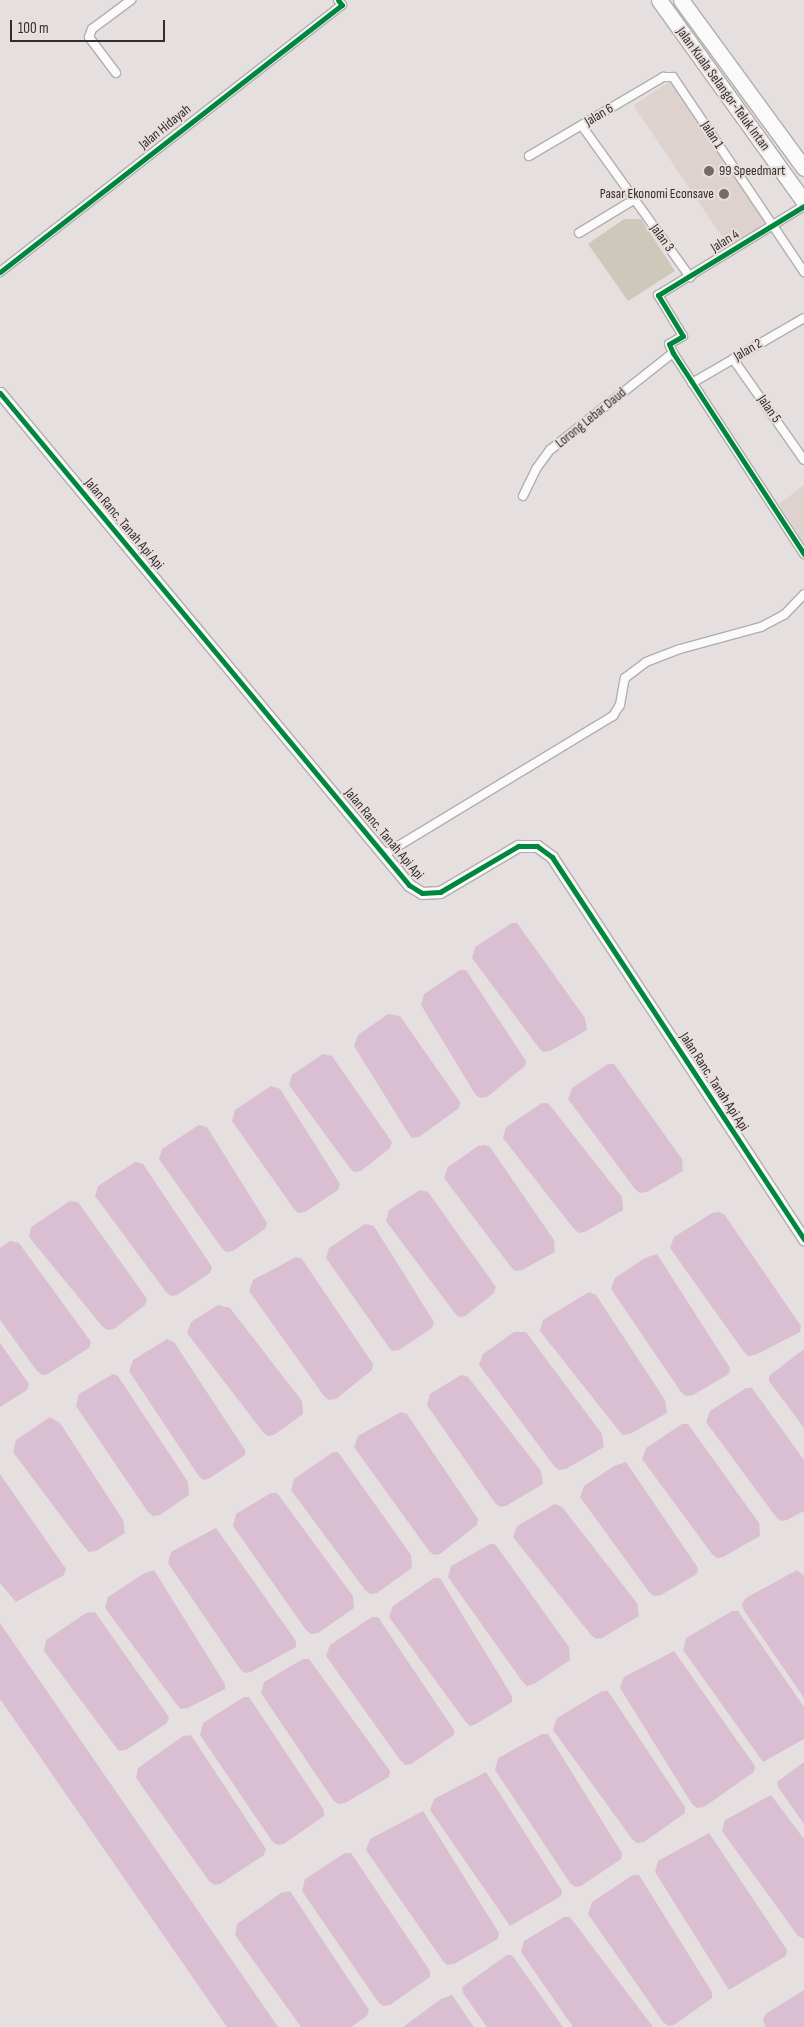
<!DOCTYPE html>
<style>
body{margin:0}
#map{position:relative;width:804px;height:2027px;overflow:hidden;background:#e5e0df;font-family:"Sofia Sans Condensed",sans-serif}
div>[style]{position:absolute}
[style*='--x']{left:calc(var(--x)*1px);top:calc(var(--y)*1px);width:calc(var(--w)*1px);rotate:calc(var(--a)*1deg)}
.built>*{inset:0;background:#ded2cf;transform-origin:0 0}
.green>*{inset:0;background:#cec8bb}
.water>*{inset:0;background:#dabed2}
.roads{filter:drop-shadow(1px 0 #b2aeae) drop-shadow(-1px 0 #b2aeae) drop-shadow(0 1px #b2aeae) drop-shadow(0 -1px #b2aeae)}
.street>*{height:8px;margin:-4px;padding:0 4px;transform-origin:4px;border-radius:4px;background:#fbfafa}
.secondary>*{height:11px;margin:-5.5px;padding:0 5.5px;transform-origin:5.5px;border-radius:5.5px;background:#fbfafa}
.highway>*{height:15px;margin:-7.5px;padding:0 7.5px;transform-origin:7.5px;border-radius:7.5px;background:#fbfafa}
.cycleway>*{height:5px;margin:-2.5px;padding:0 2.5px;transform-origin:2.5px;border-radius:2.5px;background:#00873e}
.dots>*{width:14px;height:14px;translate:-50% -50%;box-sizing:border-box;border:2px solid #e8dfdc;border-radius:50%}
span{translate:-50% -50%;white-space:nowrap;text-align:center;line-height:1.15;-webkit-text-stroke:4px #e8dfdc;paint-order:stroke}
.street-label{font-size:14px;color:#322e2d}
.poi-label{font-size:14px;color:#322e2d}
.left{translate:0 -50%;text-align:left}
.right{translate:-100% -50%;text-align:right}
.scale{position:absolute;left:10px;top:20px;width:155px;height:22px;box-sizing:border-box;border:2px solid #322e2d;border-top:0;padding-left:6px;font-size:15px;line-height:18px;white-space:nowrap;color:#322e2d;-webkit-text-stroke:4px #e8dfdc;paint-order:stroke}
</style>
<div id="map">
<div class="built">
<i style="left:670px;top:81px;width:171px;height:44px;rotate:56deg"></i>
<i style="clip-path:polygon(804px 485px,804px 544px,779px 504px)"></i>
</div>
<div class="green">
<i style="clip-path:polygon(624px 219px,641px 219px,675px 271px,628px 301px,588px 244px)"></i>
</div>
<div class="water">
<i style="clip-path:polygon(512px 923px,517px 923px,585px 1018px,587px 1030px,550px 1051px,543px 1052px,539px 1048px,472px 958px,475px 947px)"></i>
<i style="clip-path:polygon(460px 970px,466px 970px,526px 1061px,525px 1066px,487px 1097px,480px 1098px,475px 1094px,421px 1005px,424px 994px)"></i>
<i style="clip-path:polygon(388px 1014px,400px 1016px,460px 1102px,459px 1108px,419px 1137px,412px 1138px,408px 1133px,354px 1046px,358px 1035px)"></i>
<i style="clip-path:polygon(323px 1054px,332px 1056px,392px 1142px,390px 1148px,361px 1171px,354px 1172px,349px 1167px,289px 1085px,292px 1075px)"></i>
<i style="clip-path:polygon(608px 1064px,614px 1064px,682px 1159px,683px 1171px,647px 1192px,640px 1193px,635px 1189px,568px 1099px,572px 1088px)"></i>
<i style="clip-path:polygon(271px 1086px,280px 1089px,340px 1184px,338px 1190px,305px 1212px,298px 1213px,294px 1209px,232px 1121px,235px 1110px)"></i>
<i style="clip-path:polygon(542px 1103px,548px 1103px,622px 1197px,623px 1210px,585px 1232px,579px 1233px,574px 1229px,503px 1138px,506px 1127px)"></i>
<i style="clip-path:polygon(199px 1125px,207px 1127px,267px 1223px,265px 1229px,233px 1251px,226px 1252px,221px 1247px,159px 1159px,162px 1149px)"></i>
<i style="clip-path:polygon(485px 1145px,490px 1147px,554px 1240px,555px 1252px,522px 1270px,515px 1271px,511px 1267px,444px 1178px,448px 1167px,478px 1146px)"></i>
<i style="clip-path:polygon(135px 1162px,143px 1164px,212px 1267px,210px 1273px,177px 1295px,171px 1296px,166px 1292px,95px 1196px,98px 1186px)"></i>
<i style="clip-path:polygon(420px 1190px,428px 1192px,496px 1287px,494px 1293px,465px 1316px,459px 1317px,454px 1312px,386px 1221px,389px 1210px)"></i>
<i style="clip-path:polygon(70px 1201px,78px 1202px,147px 1299px,145px 1305px,114px 1329px,107px 1330px,102px 1326px,29px 1237px,31px 1227px)"></i>
<i style="clip-path:polygon(718px 1212px,724px 1214px,801px 1326px,800px 1332px,755px 1355px,748px 1356px,744px 1352px,670px 1248px,674px 1237px,712px 1213px)"></i>
<i style="clip-path:polygon(365px 1224px,374px 1226px,434px 1322px,432px 1328px,399px 1350px,392px 1351px,388px 1346px,326px 1258px,329px 1248px)"></i>
<i style="clip-path:polygon(10px 1241px,19px 1243px,91px 1342px,89px 1348px,48px 1374px,42px 1375px,37px 1371px,0 1320px,0 1248px)"></i>
<i style="clip-path:polygon(657px 1254px,730px 1368px,729px 1374px,693px 1395px,686px 1396px,681px 1392px,611px 1289px,615px 1278px,645px 1258px)"></i>
<i style="clip-path:polygon(296px 1257px,302px 1259px,373px 1364px,372px 1370px,336px 1399px,329px 1400px,324px 1396px,249px 1291px,253px 1280px)"></i>
<i style="clip-path:polygon(589px 1292px,596px 1295px,665px 1400px,667px 1413px,630px 1434px,623px 1435px,619px 1431px,540px 1331px,543px 1320px)"></i>
<i style="clip-path:polygon(218px 1305px,230px 1308px,302px 1401px,303px 1414px,274px 1435px,268px 1436px,263px 1432px,187px 1333px,191px 1322px)"></i>
<i style="clip-path:polygon(514px 1332px,526px 1332px,602px 1434px,604px 1447px,566px 1469px,559px 1470px,554px 1466px,479px 1365px,483px 1354px)"></i>
<i style="clip-path:polygon(167px 1339px,174px 1342px,245px 1450px,245px 1455px,210px 1478px,203px 1480px,198px 1475px,129px 1371px,133px 1360px)"></i>
<i style="clip-path:polygon(0 1343px,29px 1384px,27px 1390px,0 1407px)"></i>
<i style="clip-path:polygon(804px 1349px,804px 1428px,769px 1381px,769px 1376px)"></i>
<i style="clip-path:polygon(113px 1374px,118px 1376px,188px 1482px,189px 1495px,160px 1515px,153px 1516px,148px 1512px,76px 1406px,79px 1394px)"></i>
<i style="clip-path:polygon(461px 1375px,468px 1377px,541px 1471px,543px 1484px,506px 1506px,500px 1507px,495px 1503px,427px 1405px,430px 1394px)"></i>
<i style="clip-path:polygon(746px 1388px,752px 1388px,804px 1460px,804px 1511px,787px 1520px,781px 1521px,776px 1517px,706px 1422px,710px 1411px)"></i>
<i style="clip-path:polygon(401px 1412px,407px 1414px,478px 1519px,477px 1525px,440px 1554px,434px 1555px,429px 1551px,354px 1447px,358px 1436px)"></i>
<i style="clip-path:polygon(50px 1417px,60px 1423px,123px 1520px,125px 1533px,96px 1551px,89px 1552px,85px 1548px,13px 1452px,16px 1440px)"></i>
<i style="clip-path:polygon(682px 1424px,688px 1424px,759px 1523px,760px 1536px,723px 1557px,717px 1558px,712px 1554px,642px 1459px,646px 1448px)"></i>
<i style="clip-path:polygon(333px 1452px,338px 1452px,411px 1555px,412px 1568px,377px 1593px,370px 1594px,365px 1590px,291px 1490px,294px 1479px)"></i>
<i style="clip-path:polygon(626px 1462px,698px 1568px,697px 1574px,661px 1595px,654px 1596px,649px 1592px,580px 1497px,584px 1486px,614px 1466px)"></i>
<i style="clip-path:polygon(0 1474px,66px 1569px,64px 1575px,16px 1602px,0 1583px)"></i>
<i style="clip-path:polygon(271px 1493px,277px 1493px,353px 1596px,354px 1608px,318px 1633px,311px 1634px,306px 1630px,233px 1526px,236px 1514px)"></i>
<i style="clip-path:polygon(555px 1504px,562px 1507px,637px 1603px,639px 1616px,602px 1638px,596px 1639px,591px 1635px,513px 1537px,517px 1526px)"></i>
<i style="clip-path:polygon(216px 1528px,296px 1641px,296px 1647px,251px 1672px,244px 1673px,240px 1669px,168px 1563px,171px 1552px)"></i>
<i style="clip-path:polygon(490px 1544px,495px 1544px,569px 1647px,570px 1660px,534px 1684px,527px 1686px,522px 1681px,448px 1577px,451px 1566px)"></i>
<i style="clip-path:polygon(154px 1570px,225px 1684px,225px 1689px,188px 1708px,181px 1709px,177px 1705px,105px 1608px,108px 1597px,143px 1574px)"></i>
<i style="clip-path:polygon(797px 1570px,804px 1576px,804px 1698px,743px 1609px,742px 1604px,746px 1598px)"></i>
<i style="clip-path:polygon(434px 1578px,440px 1578px,512px 1696px,512px 1702px,476px 1724px,470px 1726px,465px 1721px,389px 1617px,393px 1606px)"></i>
<i style="clip-path:polygon(732px 1611px,738px 1611px,804px 1707px,804px 1739px,763px 1762px,683px 1650px,686px 1638px)"></i>
<i style="clip-path:polygon(95px 1612px,169px 1717px,167px 1723px,126px 1750px,119px 1751px,115px 1746px,44px 1651px,46px 1640px,86px 1613px)"></i>
<i style="clip-path:polygon(372px 1617px,378px 1617px,454px 1730px,454px 1735px,411px 1764px,405px 1765px,400px 1760px,326px 1656px,330px 1645px)"></i>
<i style="clip-path:polygon(0 1623px,278px 2027px,227px 2027px,0 1699px)"></i>
<i style="clip-path:polygon(674px 1651px,755px 1766px,754px 1772px,704px 1807px,697px 1808px,692px 1804px,620px 1688px,624px 1677px)"></i>
<i style="clip-path:polygon(303px 1659px,309px 1659px,390px 1771px,389px 1777px,345px 1803px,338px 1804px,333px 1800px,261px 1693px,264px 1682px)"></i>
<i style="clip-path:polygon(602px 1691px,608px 1691px,685px 1807px,685px 1813px,644px 1842px,637px 1843px,632px 1839px,553px 1730px,557px 1718px)"></i>
<i style="clip-path:polygon(244px 1697px,249px 1697px,324px 1810px,324px 1816px,284px 1844px,277px 1845px,272px 1841px,200px 1735px,203px 1723px)"></i>
<i style="clip-path:polygon(542px 1734px,548px 1734px,622px 1853px,621px 1859px,581px 1886px,575px 1887px,570px 1883px,495px 1770px,498px 1758px)"></i>
<i style="clip-path:polygon(191px 1735px,266px 1849px,264px 1855px,220px 1884px,214px 1885px,209px 1881px,136px 1778px,138px 1768px,183px 1736px)"></i>
<i style="clip-path:polygon(804px 1762px,804px 1824px,778px 1787px,777px 1782px)"></i>
<i style="clip-path:polygon(486px 1772px,562px 1891px,561px 1896px,510px 1926px,430px 1810px,434px 1799px)"></i>
<i style="clip-path:polygon(771px 1795px,804px 1839px,804px 1939px,798px 1936px,722px 1831px,725px 1820px)"></i>
<i style="clip-path:polygon(423px 1811px,499px 1933px,498px 1939px,454px 1964px,447px 1965px,443px 1961px,366px 1850px,370px 1839px)"></i>
<i style="clip-path:polygon(709px 1833px,787px 1950px,786px 1956px,729px 1990px,655px 1872px,658px 1861px)"></i>
<i style="clip-path:polygon(345px 1853px,351px 1853px,430px 1971px,430px 1977px,390px 2005px,383px 2006px,378px 2002px,302px 1891px,305px 1879px)"></i>
<i style="clip-path:polygon(633px 1875px,639px 1875px,712px 1992px,712px 1998px,674px 2025px,668px 2026px,663px 2022px,588px 1914px,592px 1902px)"></i>
<i style="clip-path:polygon(290px 1891px,369px 2010px,367px 2016px,351px 2027px,301px 2027px,235px 1935px,237px 1924px,281px 1893px)"></i>
<i style="clip-path:polygon(564px 1917px,570px 1917px,653px 2027px,573px 2027px,521px 1952px,524px 1941px)"></i>
<i style="clip-path:polygon(507px 1955px,512px 1955px,563px 2027px,487px 2027px,463px 1993px,462px 1987px)"></i>
<i style="clip-path:polygon(804px 1990px,804px 2027px,765px 2027px,763px 2018px,767px 2013px)"></i>
<i style="clip-path:polygon(452px 1995px,474px 2027px,403px 2027px,441px 1999px)"></i>
</div>
<div class="roads">
<div class="street">
<i style="--x:116;--y:73;--w:45;--a:-126.9"></i>
<i style="--x:89;--y:37;--w:9;--a:-69"></i>
<i style="--x:92;--y:29;--w:49;--a:-36.6"></i>
<i style="--x:582;--y:126;--w:186;--a:54.4"></i>
<i style="--x:529;--y:156;--w:156;--a:-30.5"></i>
<i style="--x:663;--y:77;--w:10;--a:0"></i>
<i style="--x:673;--y:77;--w:235;--a:56.1"></i>
<i style="--x:804;--y:206;--w:171;--a:148.6"></i>
<i style="--x:658;--y:295;--w:48;--a:58.6"></i>
<i style="--x:683;--y:336;--w:16;--a:150"></i>
<i style="--x:669;--y:344;--w:10;--a:66"></i>
<i style="--x:673;--y:353;--w:240;--a:56.9"></i>
<i style="--x:579;--y:233;--w:66;--a:-31.3"></i>
<i style="--x:0;--y:272;--w:434;--a:-38"></i>
<i style="--x:342;--y:5;--w:6;--a:-129"></i>
<i style="--x:733;--y:359;--w:123;--a:54.9"></i>
<i style="--x:692;--y:383;--w:129;--a:-30.1"></i>
<i style="--x:523;--y:496;--w:30;--a:-64"></i>
<i style="--x:536;--y:469;--w:24;--a:-54"></i>
<i style="--x:550;--y:450;--w:157;--a:-38.3"></i>
<i style="--x:385;--y:854;--w:267;--a:-31.2"></i>
<i style="--x:613;--y:716;--w:13;--a:-58"></i>
<i style="--x:620;--y:705;--w:27;--a:-80"></i>
<i style="--x:625;--y:678;--w:26;--a:-37"></i>
<i style="--x:646;--y:662;--w:36;--a:-21"></i>
<i style="--x:680;--y:649;--w:84;--a:-15.2"></i>
<i style="--x:761;--y:627;--w:26;--a:-28"></i>
<i style="--x:784;--y:615;--w:29;--a:-46"></i>
</div>
<div class="secondary">
<i style="--x:0;--y:393;--w:640;--a:50.26"></i>
<i style="--x:409;--y:885;--w:15;--a:32"></i>
<i style="--x:422;--y:893;--w:18;--a:-3"></i>
<i style="--x:440;--y:892;--w:91;--a:-30.5"></i>
<i style="--x:518;--y:846;--w:19;--a:0"></i>
<i style="--x:537;--y:846;--w:19;--a:36"></i>
<i style="--x:552;--y:857;--w:458;--a:56.6"></i>
</div>
<div class="highway">
<i style="--x:659;--y:0;--w:249;--a:54.3"></i>
<i style="--x:681;--y:0;--w:208;--a:53.8"></i>
</div>
</div>
<div class="cycleway">
<i style="--x:804;--y:206;--w:171;--a:148.6"></i>
<i style="--x:658;--y:295;--w:48;--a:58.6"></i>
<i style="--x:683;--y:336;--w:16;--a:150"></i>
<i style="--x:669;--y:344;--w:10;--a:66"></i>
<i style="--x:673;--y:353;--w:240;--a:56.9"></i>
<i style="--x:0;--y:272;--w:434;--a:-38"></i>
<i style="--x:342;--y:5;--w:6;--a:-129"></i>
<i style="--x:0;--y:393;--w:640;--a:50.26"></i>
<i style="--x:409;--y:885;--w:15;--a:32"></i>
<i style="--x:422;--y:893;--w:18;--a:-3"></i>
<i style="--x:440;--y:892;--w:91;--a:-30.5"></i>
<i style="--x:518;--y:846;--w:19;--a:0"></i>
<i style="--x:537;--y:846;--w:19;--a:36"></i>
<i style="--x:552;--y:857;--w:458;--a:56.6"></i>
</div>
<div class="dots">
<i style="left:709px;top:171px;background:#716c6b"></i>
<i style="left:724px;top:194px;background:#716c6b"></i>
</div>
<div class="street-label">
<span style="left:723px;top:89px;rotate:54deg">Jalan Kuala Selangor-Teluk Intan</span>
<span style="left:599px;top:115px;rotate:-31deg">Jalan 6</span>
<span style="left:165px;top:127px;rotate:-39deg">Jalan Hidayah</span>
<span style="left:712px;top:135px;rotate:57deg">Jalan 1</span>
<span style="left:662px;top:238px;rotate:54deg">Jalan 3</span>
<span style="left:725px;top:241px;rotate:-32deg">Jalan 4</span>
<span style="left:748px;top:350px;rotate:-30deg">Jalan 2</span>
<span style="left:769px;top:409px;rotate:55deg">Jalan 5</span>
<span style="left:591px;top:418px;rotate:-39deg">Lorong Lebar Daud</span>
<span style="left:124px;top:524px;rotate:50deg">Jalan Ranc. Tanah Api Api</span>
<span style="left:384px;top:834px;rotate:50deg">Jalan Ranc. Tanah Api Api</span>
<span style="left:714px;top:1082px;rotate:57deg">Jalan Ranc. Tanah Api Api</span>
</div>
<div class="poi-label">
<span class="left" style="left:719px;top:171px">99 Speedmart</span>
<span class="right" style="left:714px;top:194px">Pasar Ekonomi Econsave</span>
</div>
<div class="scale">100 m</div>
</div>
